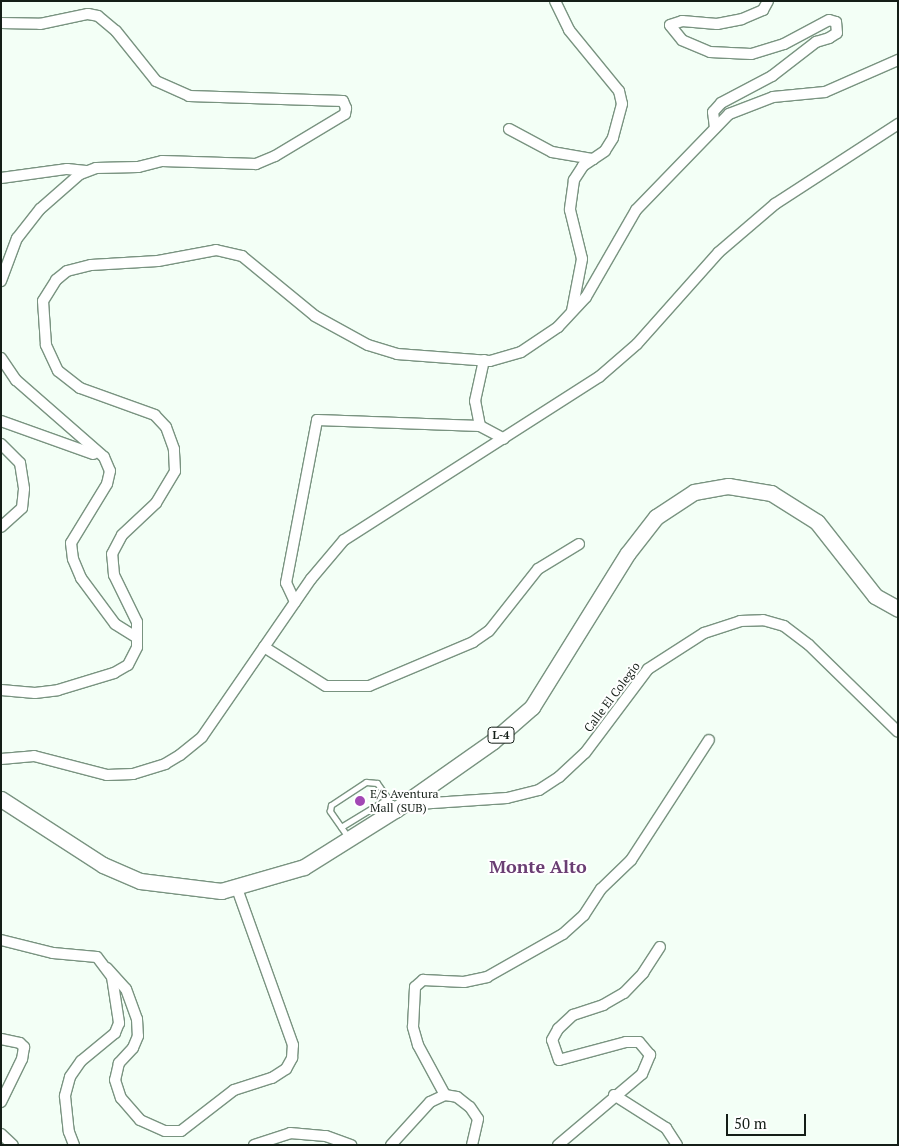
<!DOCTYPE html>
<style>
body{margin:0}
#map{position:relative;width:899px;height:1146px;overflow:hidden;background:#f3fff6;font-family:"PT Serif",serif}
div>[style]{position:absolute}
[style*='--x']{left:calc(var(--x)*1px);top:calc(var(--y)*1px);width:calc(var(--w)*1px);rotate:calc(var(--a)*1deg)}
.roads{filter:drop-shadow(1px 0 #799380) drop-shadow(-1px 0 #799380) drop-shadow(0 1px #799380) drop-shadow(0 -1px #799380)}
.service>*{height:5px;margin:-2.5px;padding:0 2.5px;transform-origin:2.5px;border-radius:2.5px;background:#fff}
.minor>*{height:10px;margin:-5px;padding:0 5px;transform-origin:5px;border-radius:5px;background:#fff}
.primary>*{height:15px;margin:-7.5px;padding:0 7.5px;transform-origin:7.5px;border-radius:7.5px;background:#fff}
.dots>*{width:14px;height:14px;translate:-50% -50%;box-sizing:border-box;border:2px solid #fff;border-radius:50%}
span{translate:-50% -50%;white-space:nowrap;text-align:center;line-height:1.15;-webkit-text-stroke:4px #fff;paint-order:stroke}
.shield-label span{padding:1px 4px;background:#fff;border:1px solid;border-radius:4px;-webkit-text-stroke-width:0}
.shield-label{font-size:11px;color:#141e17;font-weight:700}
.street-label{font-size:12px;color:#141e17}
.poi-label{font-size:12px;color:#141e17}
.left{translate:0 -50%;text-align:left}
.district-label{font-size:18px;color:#6a3e73;font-weight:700}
.frame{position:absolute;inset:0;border:2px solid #141e17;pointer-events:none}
.scale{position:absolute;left:726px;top:1114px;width:80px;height:22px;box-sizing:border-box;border:2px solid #141e17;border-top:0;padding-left:6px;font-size:15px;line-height:18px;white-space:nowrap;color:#141e17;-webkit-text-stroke:4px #fff;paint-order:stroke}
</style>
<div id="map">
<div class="roads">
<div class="service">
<i style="--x:341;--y:827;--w:54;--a:-31.3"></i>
<i style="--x:348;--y:837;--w:32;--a:-125"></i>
<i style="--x:330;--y:811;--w:6;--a:-81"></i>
<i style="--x:331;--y:805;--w:42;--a:-33.3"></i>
<i style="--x:366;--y:782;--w:11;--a:5"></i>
<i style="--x:377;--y:783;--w:32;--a:55"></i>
</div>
<div class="minor">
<i style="--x:555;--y:1;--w:32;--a:64"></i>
<i style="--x:569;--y:30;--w:79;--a:50.7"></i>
<i style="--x:619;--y:91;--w:13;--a:77"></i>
<i style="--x:622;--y:104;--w:35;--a:105"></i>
<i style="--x:613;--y:138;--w:15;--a:122"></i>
<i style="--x:605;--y:151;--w:27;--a:146"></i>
<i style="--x:583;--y:166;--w:17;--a:123"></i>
<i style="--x:574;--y:180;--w:30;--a:98"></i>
<i style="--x:570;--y:210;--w:50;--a:76.2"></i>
<i style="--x:582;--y:259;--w:53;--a:100.9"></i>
<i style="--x:1;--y:23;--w:39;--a:1"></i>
<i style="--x:40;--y:24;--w:49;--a:-11.8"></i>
<i style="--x:88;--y:14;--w:10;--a:11"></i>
<i style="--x:98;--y:16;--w:23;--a:40"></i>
<i style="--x:116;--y:31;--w:64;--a:51.3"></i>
<i style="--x:156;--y:81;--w:36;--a:24"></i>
<i style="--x:189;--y:96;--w:154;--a:1.9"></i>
<i style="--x:343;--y:101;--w:8;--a:67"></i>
<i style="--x:346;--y:108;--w:6;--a:99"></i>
<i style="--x:345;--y:114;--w:82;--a:149"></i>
<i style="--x:275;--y:156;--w:21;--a:157"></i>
<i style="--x:256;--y:164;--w:94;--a:-178.2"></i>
<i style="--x:162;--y:161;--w:25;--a:166"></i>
<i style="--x:138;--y:167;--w:42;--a:178.6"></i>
<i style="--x:96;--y:168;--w:17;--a:159"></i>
<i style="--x:80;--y:174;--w:53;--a:138.8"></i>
<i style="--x:40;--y:209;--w:37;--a:128"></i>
<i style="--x:17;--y:238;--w:46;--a:110.4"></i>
<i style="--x:715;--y:128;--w:16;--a:-97"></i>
<i style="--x:713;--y:112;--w:12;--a:-48"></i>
<i style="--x:721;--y:103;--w:58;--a:-27.9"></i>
<i style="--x:772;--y:76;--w:56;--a:-37.7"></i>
<i style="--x:816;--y:42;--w:14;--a:-17"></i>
<i style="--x:829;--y:38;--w:9;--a:-32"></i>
<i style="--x:837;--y:33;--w:11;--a:-95"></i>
<i style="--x:836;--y:22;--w:7;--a:-164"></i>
<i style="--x:829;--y:20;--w:51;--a:151.9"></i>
<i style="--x:784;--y:44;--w:34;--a:163"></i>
<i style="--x:751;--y:54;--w:41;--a:-177.2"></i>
<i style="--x:710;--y:52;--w:30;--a:-157"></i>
<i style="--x:682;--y:40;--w:19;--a:-129"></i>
<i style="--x:670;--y:25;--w:13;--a:-18"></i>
<i style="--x:682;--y:21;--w:35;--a:5"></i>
<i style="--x:717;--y:24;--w:25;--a:-11"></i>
<i style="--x:742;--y:19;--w:23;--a:-23"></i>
<i style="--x:763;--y:10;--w:10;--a:-61"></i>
<i style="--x:509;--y:129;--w:49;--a:28.1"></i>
<i style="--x:552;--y:152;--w:42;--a:9.7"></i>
<i style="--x:1;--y:178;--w:67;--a:-7.8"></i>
<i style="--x:67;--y:169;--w:19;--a:6"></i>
<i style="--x:1;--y:358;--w:27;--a:56"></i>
<i style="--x:16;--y:380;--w:117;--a:41.2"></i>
<i style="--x:104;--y:457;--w:15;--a:67"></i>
<i style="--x:110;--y:471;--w:13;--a:103"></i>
<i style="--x:107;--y:484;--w:69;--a:121.4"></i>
<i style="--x:71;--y:543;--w:16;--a:83"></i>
<i style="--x:73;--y:559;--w:21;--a:67"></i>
<i style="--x:81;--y:578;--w:57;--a:53.5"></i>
<i style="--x:115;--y:624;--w:26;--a:32"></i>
<i style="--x:1;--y:421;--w:98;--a:19.7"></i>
<i style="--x:480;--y:426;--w:25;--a:-101"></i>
<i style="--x:475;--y:401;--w:42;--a:-77.6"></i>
<i style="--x:1;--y:444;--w:27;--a:45"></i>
<i style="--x:20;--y:463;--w:26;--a:81"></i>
<i style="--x:24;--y:489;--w:19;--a:96"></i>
<i style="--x:22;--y:508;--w:28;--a:138"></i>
<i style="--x:295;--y:602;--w:21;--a:-115"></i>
<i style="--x:286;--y:583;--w:166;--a:-79.2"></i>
<i style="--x:317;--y:420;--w:163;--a:2.1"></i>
<i style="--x:480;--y:426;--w:27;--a:28"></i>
<i style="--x:264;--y:647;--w:73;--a:32.2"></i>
<i style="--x:326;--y:686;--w:43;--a:0"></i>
<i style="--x:369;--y:686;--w:113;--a:-22.9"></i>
<i style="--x:473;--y:642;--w:19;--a:-35"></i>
<i style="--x:489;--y:631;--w:79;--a:-51.7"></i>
<i style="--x:538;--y:569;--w:48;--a:-31.4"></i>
<i style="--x:1;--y:690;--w:34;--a:5"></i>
<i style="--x:35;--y:693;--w:23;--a:-7"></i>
<i style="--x:58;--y:690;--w:59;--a:-16.9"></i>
<i style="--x:114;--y:673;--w:16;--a:-30"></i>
<i style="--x:128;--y:665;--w:20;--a:-63"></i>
<i style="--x:137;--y:647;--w:25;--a:-90"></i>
<i style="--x:137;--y:622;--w:52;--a:-116.1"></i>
<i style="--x:114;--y:575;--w:21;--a:-95"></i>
<i style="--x:112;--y:554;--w:21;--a:-62"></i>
<i style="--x:122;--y:535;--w:47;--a:-43.3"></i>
<i style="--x:156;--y:503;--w:37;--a:-59"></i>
<i style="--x:175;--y:471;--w:22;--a:-93"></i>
<i style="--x:174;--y:449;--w:23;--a:-110"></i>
<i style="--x:166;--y:427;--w:16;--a:-133"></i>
<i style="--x:155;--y:415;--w:80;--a:-160.2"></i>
<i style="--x:80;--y:388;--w:28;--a:-142"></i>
<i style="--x:58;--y:371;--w:29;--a:-115"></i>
<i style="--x:46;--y:345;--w:44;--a:-93.9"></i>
<i style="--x:43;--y:301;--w:25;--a:-58"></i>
<i style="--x:56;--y:280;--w:14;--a:-39"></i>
<i style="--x:67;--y:271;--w:25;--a:-14"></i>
<i style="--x:91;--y:265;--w:67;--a:-3.4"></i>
<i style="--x:158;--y:261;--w:59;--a:-10.7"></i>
<i style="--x:216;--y:250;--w:27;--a:13"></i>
<i style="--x:242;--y:256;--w:94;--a:39.4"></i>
<i style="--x:315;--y:316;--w:60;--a:28.7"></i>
<i style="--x:368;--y:345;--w:30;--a:17"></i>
<i style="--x:397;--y:354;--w:93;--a:4.3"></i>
<i style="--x:490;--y:361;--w:32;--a:-16"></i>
<i style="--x:521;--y:352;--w:45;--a:-34"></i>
<i style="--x:558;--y:327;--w:41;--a:-47"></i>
<i style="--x:586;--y:297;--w:100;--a:-60.1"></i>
<i style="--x:636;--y:210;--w:134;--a:-45.9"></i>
<i style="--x:729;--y:114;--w:47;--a:-21.1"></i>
<i style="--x:773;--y:97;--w:52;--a:-5.5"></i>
<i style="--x:825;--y:92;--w:80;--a:-23.7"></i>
<i style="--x:1;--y:759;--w:33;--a:-5"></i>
<i style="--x:34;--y:756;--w:75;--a:14.6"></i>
<i style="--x:107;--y:775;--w:26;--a:-2"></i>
<i style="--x:133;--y:774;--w:34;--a:-17"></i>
<i style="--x:165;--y:764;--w:17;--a:-31"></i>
<i style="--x:180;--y:755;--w:28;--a:-39"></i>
<i style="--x:202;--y:737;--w:192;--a:-55.4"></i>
<i style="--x:311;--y:579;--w:51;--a:-49.8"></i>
<i style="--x:344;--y:540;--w:303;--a:-32.6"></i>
<i style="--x:599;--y:377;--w:50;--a:-41"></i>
<i style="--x:637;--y:344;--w:123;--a:-48.3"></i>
<i style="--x:719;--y:252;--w:74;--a:-40.6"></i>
<i style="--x:775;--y:204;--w:147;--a:-33"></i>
<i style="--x:403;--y:805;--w:104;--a:-3.9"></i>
<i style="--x:507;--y:798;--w:33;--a:-14"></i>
<i style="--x:539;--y:790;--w:24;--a:-33"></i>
<i style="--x:559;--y:777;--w:35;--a:-43"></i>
<i style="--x:585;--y:753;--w:105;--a:-53.1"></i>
<i style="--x:648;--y:669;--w:67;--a:-32.7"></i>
<i style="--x:704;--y:633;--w:38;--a:-18"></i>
<i style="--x:740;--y:621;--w:23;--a:-2"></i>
<i style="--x:763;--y:620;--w:22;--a:16"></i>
<i style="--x:784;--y:626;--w:31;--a:37"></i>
<i style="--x:809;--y:645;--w:124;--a:44.3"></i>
<i style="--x:1;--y:940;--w:54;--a:14"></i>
<i style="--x:53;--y:953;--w:44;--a:5.2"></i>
<i style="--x:97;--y:957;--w:25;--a:53"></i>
<i style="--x:112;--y:977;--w:47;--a:81.3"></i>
<i style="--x:119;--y:1023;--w:11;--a:112"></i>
<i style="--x:115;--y:1033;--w:44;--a:140.5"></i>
<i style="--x:81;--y:1061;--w:19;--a:125"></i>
<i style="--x:70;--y:1077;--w:20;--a:105"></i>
<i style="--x:65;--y:1096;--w:36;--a:84"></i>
<i style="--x:69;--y:1132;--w:14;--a:69"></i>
<i style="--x:107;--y:968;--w:28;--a:48"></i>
<i style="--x:126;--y:989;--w:32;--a:70"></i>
<i style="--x:137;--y:1019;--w:17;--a:87"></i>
<i style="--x:138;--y:1036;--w:13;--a:113"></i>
<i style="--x:133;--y:1048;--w:21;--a:133"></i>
<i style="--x:119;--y:1063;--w:17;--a:103"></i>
<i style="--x:115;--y:1080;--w:19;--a:72"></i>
<i style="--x:121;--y:1098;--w:29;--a:49"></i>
<i style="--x:140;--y:1120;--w:27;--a:24"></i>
<i style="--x:165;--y:1131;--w:16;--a:0"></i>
<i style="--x:181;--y:1131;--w:67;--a:-37.7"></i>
<i style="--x:234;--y:1090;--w:40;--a:-18"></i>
<i style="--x:272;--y:1078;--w:17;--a:-33"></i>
<i style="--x:286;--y:1069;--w:13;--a:-61"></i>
<i style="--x:292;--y:1058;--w:13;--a:-86"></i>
<i style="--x:293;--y:1045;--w:166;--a:-109.7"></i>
<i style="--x:1;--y:1039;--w:19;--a:12"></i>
<i style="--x:20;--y:1043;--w:6;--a:45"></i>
<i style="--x:24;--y:1047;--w:12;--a:99"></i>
<i style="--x:22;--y:1059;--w:48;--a:116"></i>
<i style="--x:445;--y:1095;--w:57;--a:-118.4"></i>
<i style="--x:418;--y:1045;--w:19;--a:-106"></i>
<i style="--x:413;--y:1027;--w:40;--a:-87.1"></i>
<i style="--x:415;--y:987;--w:11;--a:-41"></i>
<i style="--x:423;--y:980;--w:41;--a:2.8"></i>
<i style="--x:464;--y:982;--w:24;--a:-12"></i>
<i style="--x:487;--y:977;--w:87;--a:-29.5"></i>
<i style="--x:563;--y:934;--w:28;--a:-42"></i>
<i style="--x:584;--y:915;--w:31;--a:-57"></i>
<i style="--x:601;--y:889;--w:42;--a:-44"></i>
<i style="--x:631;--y:860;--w:143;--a:-57"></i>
<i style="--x:614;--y:1095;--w:62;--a:32.4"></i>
<i style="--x:666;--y:1128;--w:20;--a:57"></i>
<i style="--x:1;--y:1134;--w:16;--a:43"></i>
<i style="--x:254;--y:1145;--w:38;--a:-18"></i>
<i style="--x:290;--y:1133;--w:36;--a:5"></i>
<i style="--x:326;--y:1136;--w:27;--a:20"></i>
<i style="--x:391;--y:1145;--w:58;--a:-47.8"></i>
<i style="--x:430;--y:1102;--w:17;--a:-25"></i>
<i style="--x:445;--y:1095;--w:12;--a:9"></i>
<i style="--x:457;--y:1097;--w:16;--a:38"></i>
<i style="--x:470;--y:1107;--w:14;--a:56"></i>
<i style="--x:478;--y:1119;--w:27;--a:103"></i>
<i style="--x:558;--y:1145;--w:110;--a:-40.2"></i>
<i style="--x:642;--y:1074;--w:21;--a:-67"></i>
<i style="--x:650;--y:1055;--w:17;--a:-130"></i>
<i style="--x:639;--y:1042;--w:13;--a:180"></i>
<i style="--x:626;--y:1042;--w:69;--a:165"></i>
<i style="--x:559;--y:1060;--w:21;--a:-109"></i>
<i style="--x:552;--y:1040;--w:13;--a:-61"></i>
<i style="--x:558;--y:1029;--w:21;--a:-43"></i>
<i style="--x:573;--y:1015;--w:32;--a:-18"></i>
<i style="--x:603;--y:1005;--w:24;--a:-30"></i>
<i style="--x:624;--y:993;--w:28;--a:-46"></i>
<i style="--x:643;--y:973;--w:31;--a:-57"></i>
</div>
<div class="primary">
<i style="--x:1;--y:799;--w:121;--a:32.9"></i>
<i style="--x:103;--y:865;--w:40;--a:23.4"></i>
<i style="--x:140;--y:881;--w:82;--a:7"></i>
<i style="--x:221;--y:891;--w:86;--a:-16.1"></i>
<i style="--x:304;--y:867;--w:107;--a:-32.1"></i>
<i style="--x:395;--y:810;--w:120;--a:-35.1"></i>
<i style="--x:493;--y:741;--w:52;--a:-41.1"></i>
<i style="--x:532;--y:707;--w:181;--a:-58.1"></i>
<i style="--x:628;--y:553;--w:46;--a:-52.1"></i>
<i style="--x:656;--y:517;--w:45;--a:-33.3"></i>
<i style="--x:694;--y:492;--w:35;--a:-10"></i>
<i style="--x:728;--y:486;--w:44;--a:9.2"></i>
<i style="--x:771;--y:493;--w:54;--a:32.2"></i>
<i style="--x:817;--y:522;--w:94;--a:51.9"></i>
<i style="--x:875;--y:596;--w:26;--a:29"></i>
</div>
</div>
<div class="dots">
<i style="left:360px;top:801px;background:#a248b4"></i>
</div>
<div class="shield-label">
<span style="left:501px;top:735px">L-4</span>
</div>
<div class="street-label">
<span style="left:612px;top:697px;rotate:-53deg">Calle El Colegio</span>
</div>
<div class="poi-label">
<span class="left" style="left:370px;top:801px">E/S Aventura<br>Mall (SUB)</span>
</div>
<div class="district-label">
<span style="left:538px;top:866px">Monte Alto</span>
</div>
<div class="frame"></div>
<div class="scale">50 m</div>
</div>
